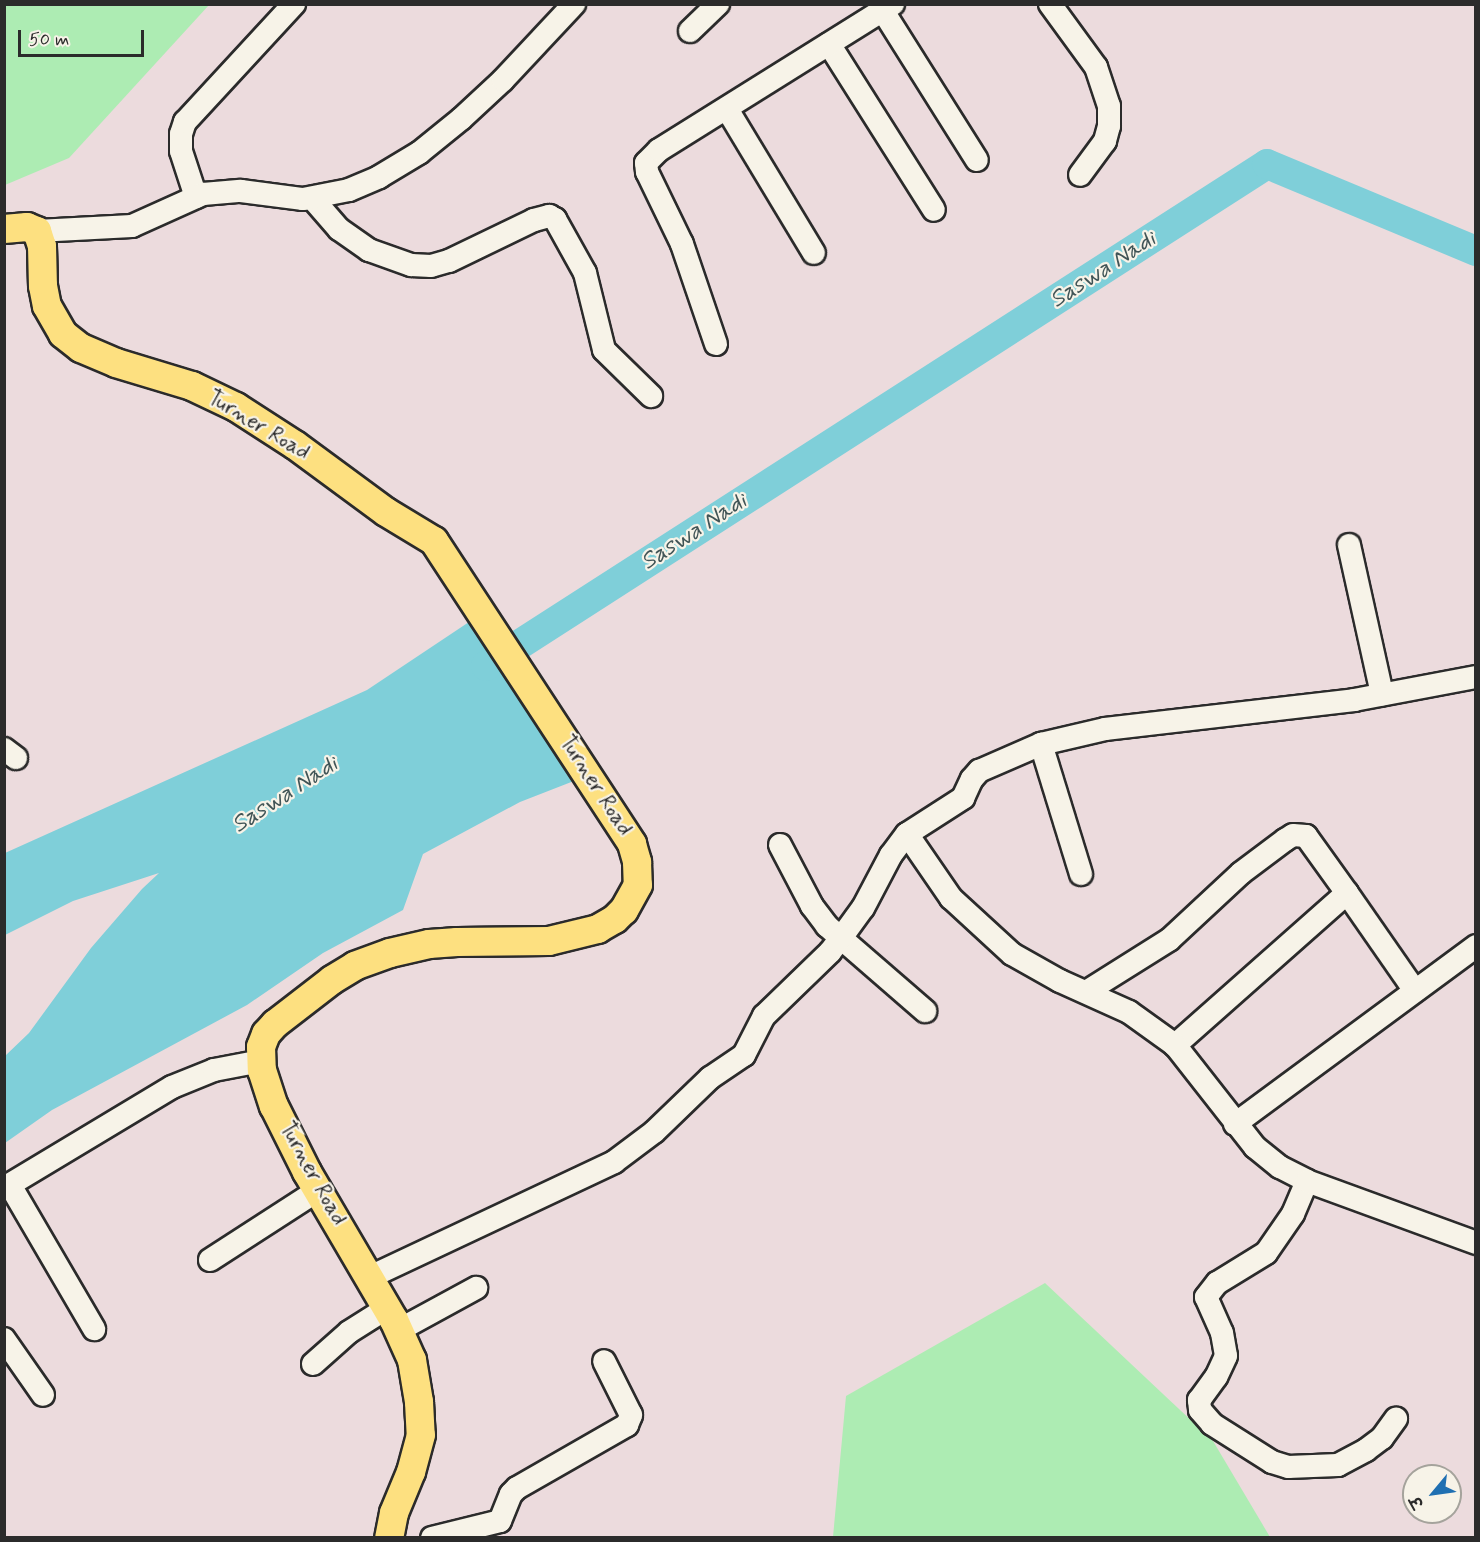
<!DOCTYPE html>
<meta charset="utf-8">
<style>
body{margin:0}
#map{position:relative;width:1480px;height:1542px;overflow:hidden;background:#ecdbdd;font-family:Mynerve,"Playpen Sans Deva",sans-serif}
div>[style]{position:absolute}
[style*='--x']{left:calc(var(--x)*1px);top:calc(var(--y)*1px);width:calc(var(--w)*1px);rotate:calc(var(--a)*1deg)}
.green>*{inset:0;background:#adecb3}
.water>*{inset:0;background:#7fcfd9}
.river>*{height:30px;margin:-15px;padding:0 15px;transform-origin:15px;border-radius:15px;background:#7fcfd9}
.roads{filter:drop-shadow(2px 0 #2b2b2b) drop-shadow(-2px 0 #2b2b2b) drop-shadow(0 2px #2b2b2b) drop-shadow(0 -2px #2b2b2b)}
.minor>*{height:22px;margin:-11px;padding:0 11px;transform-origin:11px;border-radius:11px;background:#f7f3e8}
.major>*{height:28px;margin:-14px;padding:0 14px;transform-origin:14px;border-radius:14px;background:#fde080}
span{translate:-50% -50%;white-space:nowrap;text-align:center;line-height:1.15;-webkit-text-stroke:4.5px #f7f3e8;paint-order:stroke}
.street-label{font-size:22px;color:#2b2b2b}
.water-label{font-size:24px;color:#405456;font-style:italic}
.frame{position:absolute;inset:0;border:6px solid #2b2b2b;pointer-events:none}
.north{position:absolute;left:1402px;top:1464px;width:60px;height:60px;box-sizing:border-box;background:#f7f3e8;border:2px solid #a5a39c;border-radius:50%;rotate:241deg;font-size:16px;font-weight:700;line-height:24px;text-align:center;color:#2b2b2b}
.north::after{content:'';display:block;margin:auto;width:21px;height:27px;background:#1f6fb2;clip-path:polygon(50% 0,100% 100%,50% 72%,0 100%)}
.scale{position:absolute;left:18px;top:30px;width:126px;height:27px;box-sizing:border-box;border:3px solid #2b2b2b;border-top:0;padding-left:8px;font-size:18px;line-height:21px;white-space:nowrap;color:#2b2b2b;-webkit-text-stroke:4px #f7f3e8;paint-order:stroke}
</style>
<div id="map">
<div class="green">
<i style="clip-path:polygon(5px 4px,209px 4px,209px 5px,69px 158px,5px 185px)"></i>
<i style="clip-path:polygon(1045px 1283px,1213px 1441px,1270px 1537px,833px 1537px,846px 1396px)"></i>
</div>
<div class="water">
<i style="clip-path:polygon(475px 618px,579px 779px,520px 802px,423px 854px,403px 910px,323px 953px,247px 1005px,52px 1110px,5px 1143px,5px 1056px,29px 1033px,91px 948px,142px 889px,159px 873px,73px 901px,5px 935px,5px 853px,367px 690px)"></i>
</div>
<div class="river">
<i style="--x:486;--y:666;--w:928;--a:-32.73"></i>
<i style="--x:1267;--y:164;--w:226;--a:22.6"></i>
</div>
<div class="roads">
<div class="minor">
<i style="--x:1050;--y:4;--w:78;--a:53.9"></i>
<i style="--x:1096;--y:67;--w:41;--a:71.6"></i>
<i style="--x:1109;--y:106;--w:20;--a:90"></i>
<i style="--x:1109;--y:126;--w:16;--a:105"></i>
<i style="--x:1105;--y:141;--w:42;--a:126.3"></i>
<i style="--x:883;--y:11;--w:176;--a:57.8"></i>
<i style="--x:690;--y:31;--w:39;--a:-44"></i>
<i style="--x:829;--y:44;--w:196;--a:57.7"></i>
<i style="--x:727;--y:109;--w:168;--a:58.9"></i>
<i style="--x:196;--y:197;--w:48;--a:-108.1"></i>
<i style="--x:181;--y:151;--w:17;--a:-90"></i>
<i style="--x:181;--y:134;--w:13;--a:-72"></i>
<i style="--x:185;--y:122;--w:161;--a:-47.3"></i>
<i style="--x:312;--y:198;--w:41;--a:48.9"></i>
<i style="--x:339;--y:229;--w:37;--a:35"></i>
<i style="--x:369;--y:250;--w:45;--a:19.7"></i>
<i style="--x:411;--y:265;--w:20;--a:3"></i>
<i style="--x:431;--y:266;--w:19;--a:-16"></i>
<i style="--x:449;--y:261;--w:94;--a:-25.8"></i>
<i style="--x:534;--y:220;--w:16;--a:-15"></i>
<i style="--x:549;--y:216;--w:7;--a:27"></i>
<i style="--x:555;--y:219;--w:62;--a:60.9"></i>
<i style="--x:585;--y:273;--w:79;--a:76.1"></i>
<i style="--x:604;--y:350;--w:66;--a:44.4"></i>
<i style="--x:37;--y:231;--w:95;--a:-3"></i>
<i style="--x:132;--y:226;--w:78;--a:-24.3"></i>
<i style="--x:203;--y:194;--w:38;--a:-5"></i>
<i style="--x:241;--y:191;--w:63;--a:7.4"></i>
<i style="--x:303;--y:199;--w:47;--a:-11.1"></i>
<i style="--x:349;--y:190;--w:33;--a:-23"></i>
<i style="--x:379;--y:177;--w:47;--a:-31"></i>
<i style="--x:419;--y:153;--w:54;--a:-39"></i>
<i style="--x:461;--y:119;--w:57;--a:-42.9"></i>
<i style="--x:503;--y:80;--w:104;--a:-46.9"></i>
<i style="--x:716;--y:344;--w:106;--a:-108.8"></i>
<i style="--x:682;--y:244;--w:80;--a:-115.9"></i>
<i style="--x:647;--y:172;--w:9;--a:-96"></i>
<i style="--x:646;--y:163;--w:18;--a:-45"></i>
<i style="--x:659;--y:150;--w:276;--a:-32"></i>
<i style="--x:1349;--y:545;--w:153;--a:77.5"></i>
<i style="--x:1041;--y:744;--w:136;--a:72.9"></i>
<i style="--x:4;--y:749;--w:15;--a:37"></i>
<i style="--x:907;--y:834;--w:67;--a:-32.7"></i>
<i style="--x:963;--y:798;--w:21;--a:-65"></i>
<i style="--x:972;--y:779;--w:11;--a:-49"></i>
<i style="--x:979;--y:771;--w:68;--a:-23.5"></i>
<i style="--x:1041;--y:744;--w:66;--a:-13.2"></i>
<i style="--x:1105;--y:729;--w:251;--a:-6.6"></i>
<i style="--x:1354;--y:700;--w:124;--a:-10.7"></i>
<i style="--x:780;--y:845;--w:69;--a:62.3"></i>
<i style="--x:812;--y:906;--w:25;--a:53"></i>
<i style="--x:827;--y:926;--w:130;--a:40.9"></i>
<i style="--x:1347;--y:893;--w:119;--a:55.2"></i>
<i style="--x:1086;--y:992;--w:98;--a:-32.1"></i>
<i style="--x:1169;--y:940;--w:98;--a:-42.9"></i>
<i style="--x:1241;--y:873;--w:55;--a:-36.9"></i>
<i style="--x:1285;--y:840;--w:9;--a:-32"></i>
<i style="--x:1293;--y:835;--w:13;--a:4"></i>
<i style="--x:1306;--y:836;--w:70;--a:54.3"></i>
<i style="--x:1347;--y:893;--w:230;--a:138.5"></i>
<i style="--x:1235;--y:1124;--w:300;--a:-36.4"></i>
<i style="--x:1307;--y:1181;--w:36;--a:113"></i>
<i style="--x:1293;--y:1214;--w:47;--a:124.7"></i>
<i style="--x:1266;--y:1253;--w:57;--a:148.5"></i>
<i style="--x:1217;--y:1283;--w:18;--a:128"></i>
<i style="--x:1206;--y:1297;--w:39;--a:66"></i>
<i style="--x:1222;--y:1333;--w:23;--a:80"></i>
<i style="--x:1226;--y:1356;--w:23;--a:115"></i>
<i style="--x:1216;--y:1377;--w:29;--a:126"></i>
<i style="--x:1199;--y:1400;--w:10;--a:84"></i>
<i style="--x:1200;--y:1410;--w:18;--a:49"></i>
<i style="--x:1212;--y:1424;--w:71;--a:32.3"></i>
<i style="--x:1272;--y:1462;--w:17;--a:17"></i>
<i style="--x:1288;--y:1467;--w:50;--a:-2.3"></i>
<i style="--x:1338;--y:1465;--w:32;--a:-28"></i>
<i style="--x:1366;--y:1450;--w:20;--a:-37"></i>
<i style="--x:1382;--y:1438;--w:24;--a:-54"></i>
<i style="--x:10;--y:1185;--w:167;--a:59.7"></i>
<i style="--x:4;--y:1188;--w:196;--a:-31"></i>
<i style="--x:172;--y:1087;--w:45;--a:-22"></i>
<i style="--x:214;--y:1070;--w:48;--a:-10.8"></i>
<i style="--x:210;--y:1260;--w:129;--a:-32.9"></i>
<i style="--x:370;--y:1277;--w:270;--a:-25.2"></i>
<i style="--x:614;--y:1162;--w:50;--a:-36.9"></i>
<i style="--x:654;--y:1132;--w:78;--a:-44"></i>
<i style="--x:710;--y:1078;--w:41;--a:-34.1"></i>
<i style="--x:744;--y:1055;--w:44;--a:-62.9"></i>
<i style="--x:764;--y:1016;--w:92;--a:-44.1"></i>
<i style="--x:830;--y:952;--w:18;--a:-52"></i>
<i style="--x:841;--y:938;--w:37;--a:-54"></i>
<i style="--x:863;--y:908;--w:60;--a:-62.2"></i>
<i style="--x:891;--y:855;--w:26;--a:-53"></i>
<i style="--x:907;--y:834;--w:78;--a:55.5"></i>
<i style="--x:951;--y:898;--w:83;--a:42.6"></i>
<i style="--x:1012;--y:954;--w:55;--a:29.4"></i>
<i style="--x:1060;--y:981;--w:76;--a:24.2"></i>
<i style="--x:1129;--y:1012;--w:57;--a:35.7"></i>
<i style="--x:1175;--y:1045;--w:130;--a:51.9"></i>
<i style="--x:1255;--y:1147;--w:32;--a:39"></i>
<i style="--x:1280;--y:1167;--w:30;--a:27"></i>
<i style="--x:1307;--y:1181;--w:180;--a:20.1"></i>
<i style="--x:399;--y:1330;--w:88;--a:-28.6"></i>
<i style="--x:4;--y:1339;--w:68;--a:55.1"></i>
<i style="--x:313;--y:1364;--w:48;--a:-41.6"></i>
<i style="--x:349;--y:1332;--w:45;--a:-32.3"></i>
<i style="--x:432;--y:1538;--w:70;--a:-14"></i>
<i style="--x:500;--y:1521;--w:29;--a:-68"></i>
<i style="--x:511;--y:1494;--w:8;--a:-45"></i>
<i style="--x:517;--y:1488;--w:127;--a:-29.8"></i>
<i style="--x:627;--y:1425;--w:11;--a:-68"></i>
<i style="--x:631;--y:1415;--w:60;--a:-116.6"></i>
</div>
<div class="major">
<i style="--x:4;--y:229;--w:23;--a:-5"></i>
<i style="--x:27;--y:227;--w:11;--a:22"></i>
<i style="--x:37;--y:231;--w:16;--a:72"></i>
<i style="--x:42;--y:246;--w:40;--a:88.6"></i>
<i style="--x:43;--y:286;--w:20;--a:79"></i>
<i style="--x:47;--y:306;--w:32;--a:60"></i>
<i style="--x:63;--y:334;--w:23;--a:38"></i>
<i style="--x:81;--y:348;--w:38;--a:23"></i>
<i style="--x:116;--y:363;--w:79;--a:16.8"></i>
<i style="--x:192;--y:386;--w:49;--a:25.5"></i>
<i style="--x:236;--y:407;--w:70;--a:32.8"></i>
<i style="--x:295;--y:445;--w:113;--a:36.4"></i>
<i style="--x:386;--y:512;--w:56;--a:31.1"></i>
<i style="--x:434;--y:541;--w:362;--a:56.8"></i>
<i style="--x:632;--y:844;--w:19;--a:74"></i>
<i style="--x:637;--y:862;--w:23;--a:88"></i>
<i style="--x:638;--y:885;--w:29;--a:119"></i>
<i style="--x:624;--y:910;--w:13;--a:135"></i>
<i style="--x:615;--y:919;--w:20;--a:150"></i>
<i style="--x:598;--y:929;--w:50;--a:166.2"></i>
<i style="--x:549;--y:941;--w:92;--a:179.4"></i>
<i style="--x:457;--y:942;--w:28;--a:176"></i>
<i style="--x:429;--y:944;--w:40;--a:167"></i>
<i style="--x:390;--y:953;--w:37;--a:160"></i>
<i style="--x:355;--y:966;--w:27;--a:149"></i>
<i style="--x:332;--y:980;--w:72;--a:142.3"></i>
<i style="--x:275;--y:1024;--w:13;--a:132"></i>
<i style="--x:266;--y:1034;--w:14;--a:111"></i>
<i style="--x:261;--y:1047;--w:23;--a:88"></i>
<i style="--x:262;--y:1070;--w:38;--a:72"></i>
<i style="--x:274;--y:1106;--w:74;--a:63.4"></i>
<i style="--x:307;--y:1172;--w:172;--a:59.6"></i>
<i style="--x:394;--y:1320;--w:44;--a:65.8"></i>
<i style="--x:412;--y:1360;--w:43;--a:80.5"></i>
<i style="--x:419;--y:1402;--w:33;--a:87"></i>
<i style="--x:421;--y:1435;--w:38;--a:105"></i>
<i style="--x:411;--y:1472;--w:44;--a:112.5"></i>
<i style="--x:394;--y:1513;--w:25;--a:101"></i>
</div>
</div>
<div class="street-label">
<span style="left:258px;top:426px;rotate:31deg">Turner Road</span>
<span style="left:595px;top:786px;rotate:57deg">Turner Road</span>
<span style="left:312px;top:1174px;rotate:61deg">Turner Road</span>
</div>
<div class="water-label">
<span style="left:1103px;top:270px;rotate:-33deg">Saswa Nadi</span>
<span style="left:694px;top:532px;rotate:-33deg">Saswa Nadi</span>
<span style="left:285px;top:795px;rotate:-33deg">Saswa Nadi</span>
</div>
<div class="frame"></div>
<div class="north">उ</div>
<div class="scale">50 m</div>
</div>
